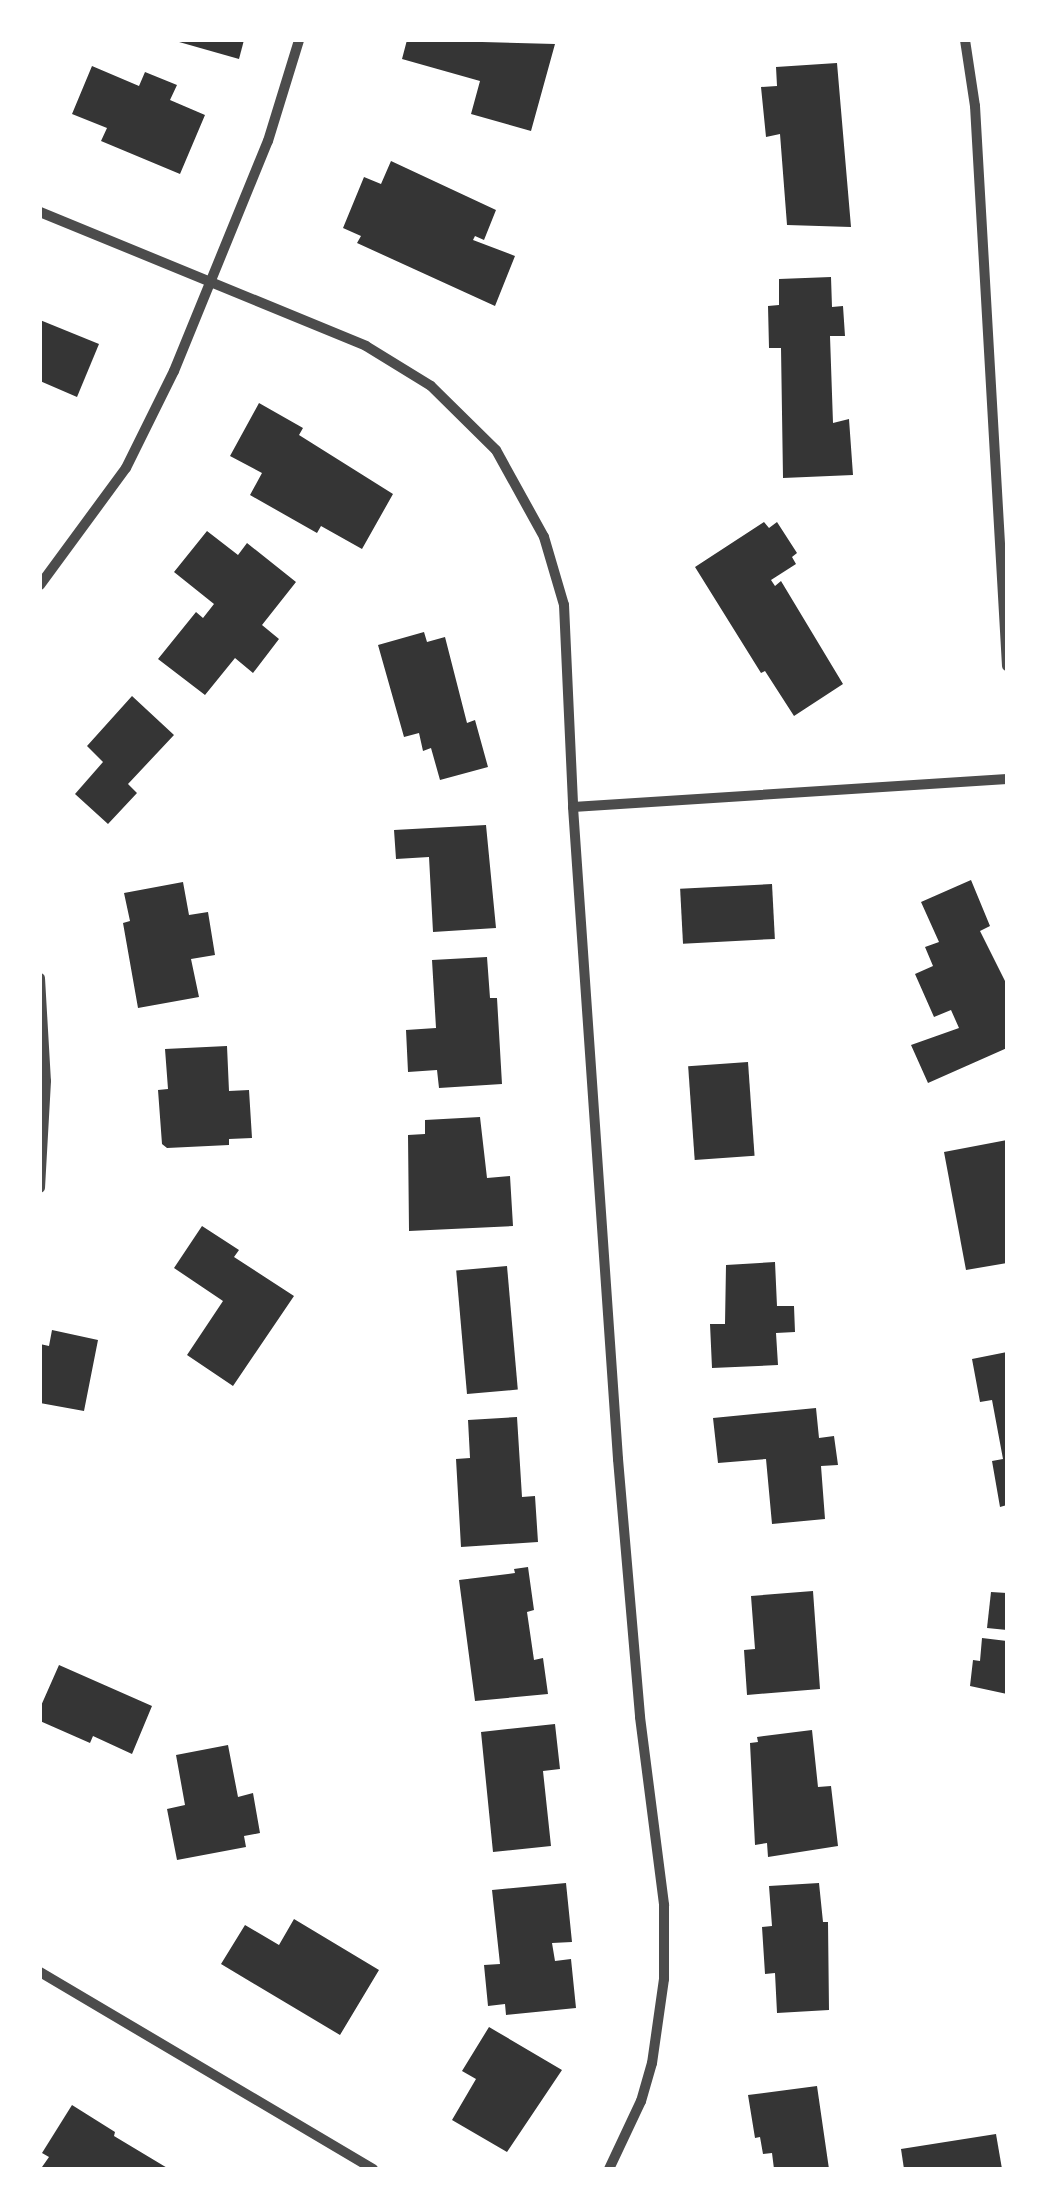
<!DOCTYPE html>
<style>
body{margin:0}
#map{position:relative;width:1047px;height:2209px;overflow:hidden;background:#fff;font-family:Figtree,sans-serif}
div>[style]{position:absolute}
[style*='--x']{left:calc(var(--x)*1px);top:calc(var(--y)*1px);width:calc(var(--w)*1px);rotate:calc(var(--a)*1deg)}
.building>*{inset:0;background:#353535;transform-origin:0 0}
.minor>*{height:10px;margin:-5px;padding:0 5px;transform-origin:5px;border-radius:5px;background:#4c4c4c}
span{translate:-50% -50%;white-space:nowrap;text-align:center;line-height:1.15;-webkit-text-stroke:10px #fff;paint-order:stroke}
.frame{position:absolute;inset:0;border:42px solid #fff;pointer-events:none}
</style>
<div id="map">
<div class="building">
<i style="clip-path:polygon(172px 40px,244px 40px,239px 59px)"></i>
<i style="clip-path:polygon(407px 40px,555px 44px,531px 131px,471px 114px,480px 81px,402px 59px)"></i>
<i style="clip-path:polygon(837px 63px,851px 227px,787px 225px,780px 134px,766px 137px,761px 87px,777px 86px,776px 67px)"></i>
<i style="clip-path:polygon(92px 66px,139px 86px,145px 72px,177px 85px,170px 100px,205px 115px,180px 174px,101px 141px,107px 128px,72px 114px)"></i>
<i style="clip-path:polygon(391px 161px,496px 210px,484px 240px,475px 236px,473px 240px,515px 256px,495px 306px,357px 243px,361px 236px,343px 228px,364px 177px,381px 184px)"></i>
<i style="clip-path:polygon(831px 277px,832px 307px,843px 306px,845px 336px,830px 336px,833px 423px,849px 419px,853px 475px,783px 478px,781px 348px,769px 348px,768px 306px,779px 305px,779px 279px)"></i>
<i style="clip-path:polygon(40px 320px,99px 344px,77px 397px,40px 381px)"></i>
<i style="clip-path:polygon(259px 403px,303px 428px,299px 435px,393px 494px,362px 549px,321px 526px,317px 533px,250px 495px,262px 473px,230px 456px)"></i>
<i style="clip-path:polygon(764px 522px,769px 528px,777px 522px,797px 553px,792px 557px,796px 564px,771px 580px,775px 586px,781px 581px,843px 684px,794px 716px,765px 671px,761px 673px,695px 567px)"></i>
<i style="clip-path:polygon(207px 531px,238px 555px,247px 543px,296px 582px,262px 625px,279px 639px,253px 673px,235px 658px,205px 695px,158px 659px,196px 612px,203px 618px,214px 604px,174px 572px)"></i>
<i style="clip-path:polygon(424px 632px,427px 642px,445px 637px,467px 723px,475px 720px,488px 767px,440px 780px,431px 748px,423px 751px,419px 733px,404px 737px,378px 645px)"></i>
<i style="clip-path:polygon(132px 696px,174px 735px,128px 784px,137px 793px,108px 824px,75px 794px,103px 762px,87px 746px)"></i>
<i style="clip-path:polygon(486px 825px,496px 928px,433px 932px,429px 857px,396px 859px,394px 830px)"></i>
<i style="clip-path:polygon(971px 880px,990px 926px,980px 931px,1007px 985px,1007px 1048px,928px 1083px,911px 1045px,959px 1028px,951px 1010px,934px 1017px,915px 974px,933px 966px,925px 947px,939px 942px,921px 902px)"></i>
<i style="clip-path:polygon(183px 882px,189px 915px,208px 912px,215px 955px,191px 959px,199px 997px,138px 1008px,123px 923px,130px 921px,124px 893px)"></i>
<i style="left:772px;top:884px;width:55px;height:92px;rotate:87deg"></i>
<i style="clip-path:polygon(487px 957px,490px 998px,497px 998px,502px 1084px,439px 1088px,437px 1070px,408px 1072px,406px 1030px,436px 1028px,432px 960px)"></i>
<i style="clip-path:polygon(227px 1046px,229px 1091px,249px 1090px,252px 1138px,229px 1139px,229px 1145px,167px 1148px,162px 1144px,158px 1090px,168px 1089px,165px 1049px)"></i>
<i style="left:748px;top:1062px;width:94px;height:60px;rotate:86deg"></i>
<i style="clip-path:polygon(480px 1117px,487px 1178px,510px 1176px,513px 1226px,409px 1231px,408px 1135px,425px 1134px,425px 1120px)"></i>
<i style="clip-path:polygon(1007px 1140px,1007px 1263px,966px 1270px,944px 1152px)"></i>
<i style="clip-path:polygon(202px 1226px,239px 1250px,234px 1257px,294px 1296px,233px 1386px,187px 1355px,223px 1301px,174px 1268px)"></i>
<i style="clip-path:polygon(775px 1262px,777px 1306px,794px 1306px,795px 1332px,776px 1333px,778px 1365px,712px 1368px,710px 1324px,725px 1324px,726px 1265px)"></i>
<i style="left:507px;top:1266px;width:124px;height:51px;rotate:85deg"></i>
<i style="clip-path:polygon(52px 1330px,98px 1340px,84px 1411px,40px 1403px,40px 1344px,49px 1346px)"></i>
<i style="clip-path:polygon(1007px 1352px,1007px 1505px,1000px 1507px,992px 1461px,1003px 1459px,992px 1400px,980px 1402px,972px 1359px)"></i>
<i style="clip-path:polygon(816px 1408px,819px 1438px,834px 1436px,838px 1465px,821px 1466px,825px 1519px,772px 1524px,766px 1459px,718px 1463px,713px 1418px)"></i>
<i style="clip-path:polygon(517px 1417px,522px 1497px,535px 1496px,538px 1542px,461px 1547px,456px 1459px,470px 1458px,468px 1420px)"></i>
<i style="clip-path:polygon(528px 1567px,534px 1610px,527px 1612px,534px 1660px,543px 1658px,548px 1694px,475px 1701px,459px 1580px,515px 1573px,514px 1569px)"></i>
<i style="clip-path:polygon(813px 1591px,820px 1689px,747px 1695px,744px 1650px,755px 1649px,751px 1596px)"></i>
<i style="clip-path:polygon(991px 1592px,1007px 1593px,1007px 1630px,987px 1628px)"></i>
<i style="clip-path:polygon(982px 1638px,1007px 1641px,1007px 1694px,970px 1686px,973px 1660px,980px 1661px)"></i>
<i style="clip-path:polygon(59px 1665px,152px 1706px,132px 1754px,93px 1736px,90px 1743px,40px 1721px,40px 1708px)"></i>
<i style="clip-path:polygon(555px 1724px,560px 1769px,543px 1771px,551px 1846px,493px 1852px,481px 1732px)"></i>
<i style="clip-path:polygon(812px 1730px,818px 1787px,831px 1786px,838px 1846px,768px 1857px,767px 1843px,755px 1845px,750px 1743px,758px 1742px,757px 1737px)"></i>
<i style="clip-path:polygon(228px 1745px,238px 1797px,253px 1793px,260px 1833px,244px 1836px,246px 1847px,177px 1860px,167px 1809px,185px 1805px,176px 1755px)"></i>
<i style="clip-path:polygon(566px 1883px,572px 1942px,552px 1943px,555px 1961px,571px 1959px,576px 2008px,506px 2015px,505px 2004px,488px 2006px,484px 1965px,500px 1964px,492px 1890px)"></i>
<i style="clip-path:polygon(819px 1883px,823px 1922px,828px 1922px,829px 2010px,777px 2013px,775px 1973px,765px 1974px,762px 1927px,772px 1926px,769px 1886px)"></i>
<i style="clip-path:polygon(294px 1919px,379px 1970px,340px 2035px,221px 1964px,245px 1925px,279px 1945px)"></i>
<i style="clip-path:polygon(489px 2027px,562px 2070px,507px 2152px,452px 2120px,476px 2079px,462px 2071px)"></i>
<i style="clip-path:polygon(817px 2086px,829px 2169px,774px 2169px,772px 2153px,763px 2154px,760px 2137px,755px 2138px,748px 2095px)"></i>
<i style="clip-path:polygon(72px 2105px,115px 2132px,114px 2136px,169px 2169px,42px 2167px,49px 2157px,42px 2153px)"></i>
<i style="clip-path:polygon(996px 2134px,1002px 2169px,904px 2169px,901px 2149px)"></i>
</div>
<div class="minor">
<i style="--x:965;--y:40;--w:67;--a:81.4"></i>
<i style="--x:975;--y:106;--w:561;--a:86.73"></i>
<i style="--x:40;--y:212;--w:352;--a:22.3"></i>
<i style="--x:366;--y:346;--w:76;--a:31.6"></i>
<i style="--x:431;--y:386;--w:91;--a:44.6"></i>
<i style="--x:496;--y:450;--w:99;--a:61.1"></i>
<i style="--x:544;--y:537;--w:71;--a:73.6"></i>
<i style="--x:564;--y:605;--w:202;--a:87.4"></i>
<i style="--x:573;--y:807;--w:654;--a:86.05"></i>
<i style="--x:618;--y:1459;--w:259;--a:85.1"></i>
<i style="--x:640;--y:1717;--w:190;--a:82.7"></i>
<i style="--x:664;--y:1905;--w:74;--a:90"></i>
<i style="--x:664;--y:1979;--w:85;--a:98.1"></i>
<i style="--x:652;--y:2063;--w:40;--a:106"></i>
<i style="--x:641;--y:2101;--w:75;--a:115.2"></i>
<i style="--x:40;--y:585;--w:145;--a:-53.7"></i>
<i style="--x:126;--y:468;--w:108;--a:-63.7"></i>
<i style="--x:174;--y:371;--w:248;--a:-67.8"></i>
<i style="--x:268;--y:141;--w:106;--a:-72.9"></i>
<i style="--x:573;--y:807;--w:435;--a:-3.7"></i>
<i style="--x:40;--y:978;--w:103;--a:86.7"></i>
<i style="--x:46;--y:1081;--w:107;--a:93.2"></i>
<i style="--x:40;--y:1972;--w:387;--a:30.6"></i>
</div>
<div class="frame"></div>
</div>
